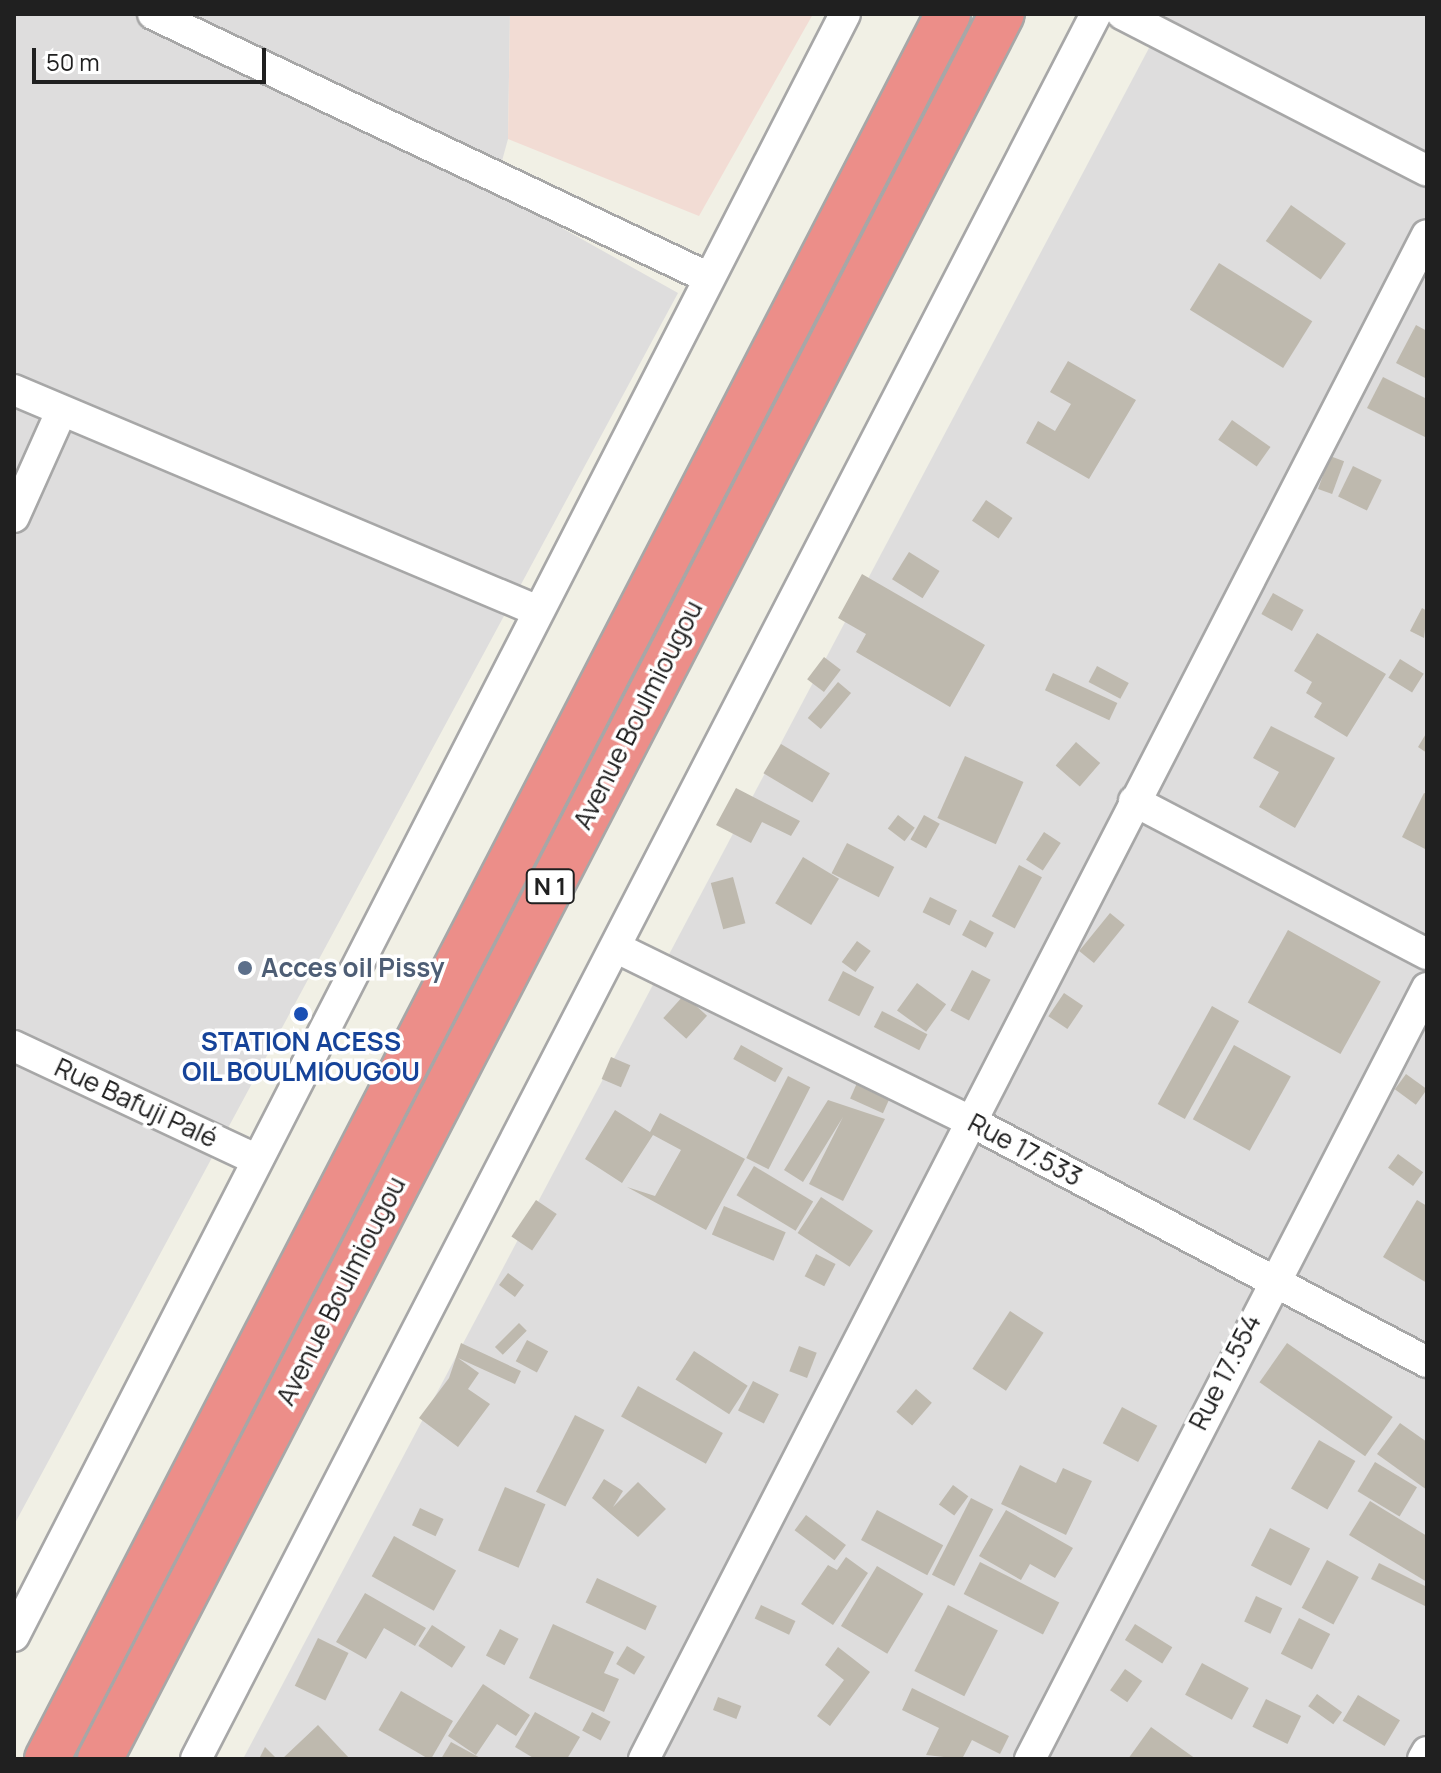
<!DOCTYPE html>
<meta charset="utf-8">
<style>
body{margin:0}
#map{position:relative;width:1441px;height:1773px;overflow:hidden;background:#f1f0e5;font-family:Manrope,sans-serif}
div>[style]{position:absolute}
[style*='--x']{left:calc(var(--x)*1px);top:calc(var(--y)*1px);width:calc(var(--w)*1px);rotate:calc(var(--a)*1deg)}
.residential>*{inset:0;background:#dedddd}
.commercial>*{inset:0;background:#f2dcd4}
.building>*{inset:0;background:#beb9ae;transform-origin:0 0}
.roads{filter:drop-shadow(2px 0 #a7a7a7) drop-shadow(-2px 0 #a7a7a7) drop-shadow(0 2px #a7a7a7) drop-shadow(0 -2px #a7a7a7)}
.street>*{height:30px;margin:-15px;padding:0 15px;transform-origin:15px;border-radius:15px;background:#fff}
.highway>*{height:44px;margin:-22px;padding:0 22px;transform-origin:22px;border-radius:22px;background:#ec8e89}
.dots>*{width:22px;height:22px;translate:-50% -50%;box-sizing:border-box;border:4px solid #fff;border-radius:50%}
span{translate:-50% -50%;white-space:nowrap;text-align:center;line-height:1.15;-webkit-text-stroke:7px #fff;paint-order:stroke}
.shield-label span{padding:2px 6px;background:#fff;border:2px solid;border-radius:6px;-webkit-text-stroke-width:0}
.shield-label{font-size:24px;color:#202020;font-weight:700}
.street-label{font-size:26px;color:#202020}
.service-label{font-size:26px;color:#4e5e75;font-weight:700}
.left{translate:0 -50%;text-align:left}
.transit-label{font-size:26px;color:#164399;font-weight:700}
.frame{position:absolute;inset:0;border:16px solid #202020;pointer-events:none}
.scale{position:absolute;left:32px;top:48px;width:234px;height:36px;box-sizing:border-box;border:4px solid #202020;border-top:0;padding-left:10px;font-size:24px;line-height:28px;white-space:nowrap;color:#202020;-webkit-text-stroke:6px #fff;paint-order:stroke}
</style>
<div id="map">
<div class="residential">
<i style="clip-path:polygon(14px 14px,510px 14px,508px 139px,494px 190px,678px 293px,14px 1525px)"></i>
<i style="clip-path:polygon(1167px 14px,1427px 14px,1427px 1759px,243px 1759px)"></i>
</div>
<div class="commercial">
<i style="clip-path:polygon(510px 14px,813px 14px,699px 216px,508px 139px)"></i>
</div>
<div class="building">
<i style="left:1291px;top:205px;width:67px;height:44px;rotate:35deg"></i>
<i style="left:1219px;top:263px;width:110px;height:55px;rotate:32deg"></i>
<i style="clip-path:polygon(1416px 325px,1427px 331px,1427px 379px,1396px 363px)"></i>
<i style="clip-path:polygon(1068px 361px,1136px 400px,1089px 479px,1026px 443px,1038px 421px,1055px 431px,1071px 404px,1050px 392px)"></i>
<i style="clip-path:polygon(1383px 377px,1427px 399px,1427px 438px,1367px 408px)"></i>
<i style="left:1232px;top:420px;width:47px;height:24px;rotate:35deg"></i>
<i style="left:1330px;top:456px;width:15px;height:35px;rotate:20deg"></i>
<i style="left:1353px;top:466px;width:32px;height:34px;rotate:26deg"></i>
<i style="left:986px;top:500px;width:32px;height:25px;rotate:34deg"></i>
<i style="left:909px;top:552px;width:36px;height:32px;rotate:32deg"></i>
<i style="clip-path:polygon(862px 574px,985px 645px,950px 707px,856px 652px,866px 634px,838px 618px)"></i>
<i style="left:1273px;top:593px;width:35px;height:24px;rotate:29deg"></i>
<i style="clip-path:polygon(1422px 608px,1427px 611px,1424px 638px,1410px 631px)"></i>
<i style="clip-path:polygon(1317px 633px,1386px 674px,1347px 737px,1314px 717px,1322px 703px,1306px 693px,1312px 682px,1294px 671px)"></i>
<i style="left:824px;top:657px;width:21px;height:28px;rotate:37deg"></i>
<i style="left:1400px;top:659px;width:28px;height:22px;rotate:32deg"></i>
<i style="left:1097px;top:666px;width:36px;height:18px;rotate:28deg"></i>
<i style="left:1053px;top:673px;width:71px;height:19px;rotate:25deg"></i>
<i style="left:838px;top:682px;width:17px;height:47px;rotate:40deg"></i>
<i style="clip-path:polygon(1271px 726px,1335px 758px,1295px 828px,1259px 807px,1279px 772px,1253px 758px)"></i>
<i style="clip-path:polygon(1427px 732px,1427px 753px,1418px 747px)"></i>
<i style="left:1076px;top:742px;width:32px;height:31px;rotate:41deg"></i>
<i style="left:781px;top:744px;width:57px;height:34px;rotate:31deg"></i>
<i style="left:965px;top:756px;width:64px;height:68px;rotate:24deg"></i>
<i style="clip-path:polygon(736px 788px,800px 821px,791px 836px,762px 822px,751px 843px,716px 825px)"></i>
<i style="clip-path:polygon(1424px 793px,1427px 794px,1427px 850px,1402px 837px)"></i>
<i style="left:898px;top:815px;width:21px;height:17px;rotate:37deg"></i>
<i style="left:924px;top:815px;width:18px;height:28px;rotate:29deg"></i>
<i style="left:1044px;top:832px;width:20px;height:33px;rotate:33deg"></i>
<i style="left:847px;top:843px;width:53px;height:34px;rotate:27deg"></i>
<i style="left:803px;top:857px;width:42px;height:54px;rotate:31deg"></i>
<i style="left:1019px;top:865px;width:26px;height:58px;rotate:28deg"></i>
<i style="left:733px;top:877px;width:48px;height:23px;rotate:75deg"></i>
<i style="left:930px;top:897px;width:30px;height:17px;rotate:26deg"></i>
<i style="left:1110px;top:913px;width:19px;height:49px;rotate:39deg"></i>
<i style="left:970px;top:920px;width:27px;height:17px;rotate:28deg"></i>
<i style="left:1288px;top:930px;width:106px;height:83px;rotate:29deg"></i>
<i style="left:857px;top:941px;width:17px;height:26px;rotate:36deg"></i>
<i style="left:972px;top:970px;width:21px;height:46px;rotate:28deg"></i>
<i style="left:843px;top:971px;width:35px;height:33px;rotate:27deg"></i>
<i style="left:917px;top:983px;width:36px;height:34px;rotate:36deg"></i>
<i style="left:1064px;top:993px;width:23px;height:28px;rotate:34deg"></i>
<i style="left:684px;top:995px;width:31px;height:31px;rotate:42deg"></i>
<i style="left:1212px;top:1006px;width:31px;height:112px;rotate:29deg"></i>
<i style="left:882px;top:1011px;width:51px;height:18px;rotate:27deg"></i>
<i style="left:741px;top:1045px;width:48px;height:16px;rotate:29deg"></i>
<i style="left:1234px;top:1045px;width:65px;height:85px;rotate:29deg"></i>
<i style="left:611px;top:1057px;width:21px;height:24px;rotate:23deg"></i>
<i style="left:1406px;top:1074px;width:26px;height:19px;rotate:36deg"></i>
<i style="left:788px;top:1076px;width:25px;height:92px;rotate:27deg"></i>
<i style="left:857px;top:1083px;width:36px;height:17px;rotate:24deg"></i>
<i style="clip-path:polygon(828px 1100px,885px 1119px,843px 1201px,809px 1184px,843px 1117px,803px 1182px,784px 1170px)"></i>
<i style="clip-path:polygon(615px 1110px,650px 1132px,660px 1113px,745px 1159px,706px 1230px,627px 1187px,655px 1196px,681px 1150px,653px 1135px,622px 1183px,585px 1159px)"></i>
<i style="left:1398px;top:1154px;width:31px;height:17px;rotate:36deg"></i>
<i style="left:754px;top:1166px;width:69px;height:34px;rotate:31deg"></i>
<i style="left:821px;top:1197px;width:62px;height:43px;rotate:33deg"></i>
<i style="left:536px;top:1200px;width:25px;height:44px;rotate:34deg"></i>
<i style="clip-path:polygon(1417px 1200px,1427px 1206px,1427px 1283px,1383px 1257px)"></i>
<i style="left:724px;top:1206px;width:67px;height:31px;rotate:23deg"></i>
<i style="left:816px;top:1254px;width:22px;height:25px;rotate:27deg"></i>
<i style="left:508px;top:1273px;width:20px;height:15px;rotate:37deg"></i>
<i style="left:1010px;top:1311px;width:40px;height:69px;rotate:33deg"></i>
<i style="left:519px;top:1323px;width:11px;height:34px;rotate:45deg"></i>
<i style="left:527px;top:1340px;width:24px;height:24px;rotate:28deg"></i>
<i style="clip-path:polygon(461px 1343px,521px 1371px,515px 1384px,458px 1358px,479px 1373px,468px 1389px,490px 1404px,458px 1447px,419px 1418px,449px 1378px)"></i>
<i style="left:1287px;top:1343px;width:129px;height:48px;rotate:35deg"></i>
<i style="left:799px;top:1346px;width:19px;height:27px;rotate:21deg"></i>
<i style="left:694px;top:1351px;width:64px;height:34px;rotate:33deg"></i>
<i style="left:753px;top:1381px;width:29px;height:33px;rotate:27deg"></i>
<i style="left:638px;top:1386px;width:97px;height:35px;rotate:29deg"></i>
<i style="left:916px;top:1389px;width:21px;height:30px;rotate:41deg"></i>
<i style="left:1122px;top:1407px;width:40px;height:41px;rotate:28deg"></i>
<i style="left:575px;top:1415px;width:33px;height:86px;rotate:27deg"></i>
<i style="clip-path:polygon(1400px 1423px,1427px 1442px,1427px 1490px,1377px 1454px)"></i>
<i style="left:1319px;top:1440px;width:42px;height:56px;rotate:30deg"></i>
<i style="left:1375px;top:1462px;width:49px;height:34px;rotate:31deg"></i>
<i style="clip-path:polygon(1020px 1465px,1056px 1483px,1063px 1468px,1092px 1481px,1066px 1535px,1001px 1504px)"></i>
<i style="clip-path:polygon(604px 1479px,623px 1491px,613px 1507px,638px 1482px,666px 1509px,638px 1537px,592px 1498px)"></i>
<i style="left:953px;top:1485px;width:19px;height:24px;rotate:36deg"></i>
<i style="left:505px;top:1487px;width:44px;height:69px;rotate:23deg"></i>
<i style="left:971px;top:1498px;width:25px;height:86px;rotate:27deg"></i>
<i style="clip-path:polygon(1370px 1501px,1427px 1536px,1427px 1582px,1349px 1535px)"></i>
<i style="left:420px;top:1508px;width:26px;height:19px;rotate:25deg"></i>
<i style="left:877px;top:1510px;width:75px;height:34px;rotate:28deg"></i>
<i style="clip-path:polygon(1006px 1510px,1073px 1548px,1055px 1578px,1030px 1564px,1021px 1580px,979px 1556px)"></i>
<i style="left:806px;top:1515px;width:50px;height:19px;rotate:37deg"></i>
<i style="left:1270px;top:1528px;width:45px;height:42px;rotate:27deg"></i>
<i style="left:394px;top:1536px;width:71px;height:46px;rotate:29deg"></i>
<i style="clip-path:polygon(846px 1557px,868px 1573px,833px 1625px,801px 1604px,828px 1565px,837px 1570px)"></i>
<i style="left:1327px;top:1560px;width:36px;height:54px;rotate:28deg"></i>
<i style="left:980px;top:1562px;width:89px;height:36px;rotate:27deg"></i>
<i style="clip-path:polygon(1379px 1563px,1427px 1587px,1427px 1607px,1371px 1579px)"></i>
<i style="left:877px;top:1566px;width:54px;height:70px;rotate:31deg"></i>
<i style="left:597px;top:1578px;width:66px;height:27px;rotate:25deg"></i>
<i style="clip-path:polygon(365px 1593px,426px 1628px,415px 1646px,384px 1628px,366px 1659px,336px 1642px)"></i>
<i style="left:1256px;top:1596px;width:29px;height:28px;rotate:25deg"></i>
<i style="left:761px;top:1605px;width:38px;height:15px;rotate:25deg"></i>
<i style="left:948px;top:1605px;width:56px;height:74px;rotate:27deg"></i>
<i style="left:1299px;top:1618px;width:35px;height:40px;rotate:27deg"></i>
<i style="clip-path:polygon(553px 1624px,614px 1652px,604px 1673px,619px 1679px,604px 1712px,529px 1678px)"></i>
<i style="left:1135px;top:1624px;width:44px;height:19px;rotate:32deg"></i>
<i style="left:432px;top:1625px;width:40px;height:25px;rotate:33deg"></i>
<i style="left:500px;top:1629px;width:21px;height:30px;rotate:28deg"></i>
<i style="left:318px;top:1638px;width:34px;height:53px;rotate:26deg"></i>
<i style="left:627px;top:1646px;width:21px;height:21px;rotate:31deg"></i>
<i style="clip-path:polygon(838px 1647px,870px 1672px,830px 1726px,817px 1716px,844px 1680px,825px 1665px)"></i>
<i style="left:1202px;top:1663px;width:53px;height:36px;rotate:28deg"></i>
<i style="left:1125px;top:1669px;width:21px;height:26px;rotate:35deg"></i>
<i style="clip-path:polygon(483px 1684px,530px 1715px,516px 1736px,497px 1724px,476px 1755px,448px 1736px)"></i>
<i style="clip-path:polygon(912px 1688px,1009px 1736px,1000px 1754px,972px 1740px,962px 1759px,926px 1755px,939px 1728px,902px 1710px)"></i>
<i style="left:401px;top:1691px;width:60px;height:45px;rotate:30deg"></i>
<i style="left:1317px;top:1694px;width:31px;height:15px;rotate:36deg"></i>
<i style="left:1358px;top:1695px;width:49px;height:30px;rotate:31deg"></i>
<i style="left:718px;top:1697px;width:25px;height:14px;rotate:21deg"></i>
<i style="left:1266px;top:1699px;width:39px;height:31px;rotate:26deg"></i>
<i style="clip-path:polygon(535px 1712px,580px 1737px,567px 1759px,535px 1759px,515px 1747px)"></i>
<i style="left:592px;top:1712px;width:21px;height:21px;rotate:28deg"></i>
<i style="clip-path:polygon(318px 1725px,350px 1759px,282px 1759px)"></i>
<i style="clip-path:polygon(1151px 1727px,1196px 1759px,1128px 1759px)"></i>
<i style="clip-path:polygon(451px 1742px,475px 1755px,482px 1759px,441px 1759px)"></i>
<i style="clip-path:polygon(265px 1747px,277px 1759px,259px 1759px)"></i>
</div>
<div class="roads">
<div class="street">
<i style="--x:153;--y:14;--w:615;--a:25.4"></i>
<i style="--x:1122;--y:14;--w:343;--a:27.2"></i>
<i style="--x:14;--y:390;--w:569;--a:22.87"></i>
<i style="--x:14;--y:517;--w:115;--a:-65.9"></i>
<i style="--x:1134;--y:801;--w:331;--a:27.6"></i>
<i style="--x:617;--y:948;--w:393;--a:26.1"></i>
<i style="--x:970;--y:1121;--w:517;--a:27.81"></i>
<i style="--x:14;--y:1046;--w:268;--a:25.1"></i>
<i style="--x:14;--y:1636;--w:1822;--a:-62.87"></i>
<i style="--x:196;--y:1759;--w:1963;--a:-62.72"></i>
<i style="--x:644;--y:1759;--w:1713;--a:-62.81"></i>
<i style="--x:1030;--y:1759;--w:867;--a:-62.76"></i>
<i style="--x:1423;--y:1759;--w:8;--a:-60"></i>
</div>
<div class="highway">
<i style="--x:47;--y:1759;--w:1964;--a:-62.69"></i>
<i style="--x:100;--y:1759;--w:1964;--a:-62.67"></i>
</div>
</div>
<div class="dots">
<i style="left:245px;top:968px;background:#5c6f8a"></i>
<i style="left:301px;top:1014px;background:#1a4fb4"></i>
</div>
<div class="shield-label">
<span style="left:550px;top:886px">N 1</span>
</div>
<div class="street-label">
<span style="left:638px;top:715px;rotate:-63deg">Avenue Boulmiougou</span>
<span style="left:136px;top:1103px;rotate:25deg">Rue Bafuji Palé</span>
<span style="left:1025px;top:1150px;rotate:28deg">Rue 17.533</span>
<span style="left:341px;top:1291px;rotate:-63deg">Avenue Boulmiougou</span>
<span style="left:1225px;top:1372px;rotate:-63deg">Rue 17.554</span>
</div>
<div class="service-label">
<span class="left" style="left:261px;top:968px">Acces oil Pissy</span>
</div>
<div class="transit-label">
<span style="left:301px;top:1057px">STATION ACESS<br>OIL BOULMIOUGOU</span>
</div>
<div class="frame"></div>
<div class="scale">50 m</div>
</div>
